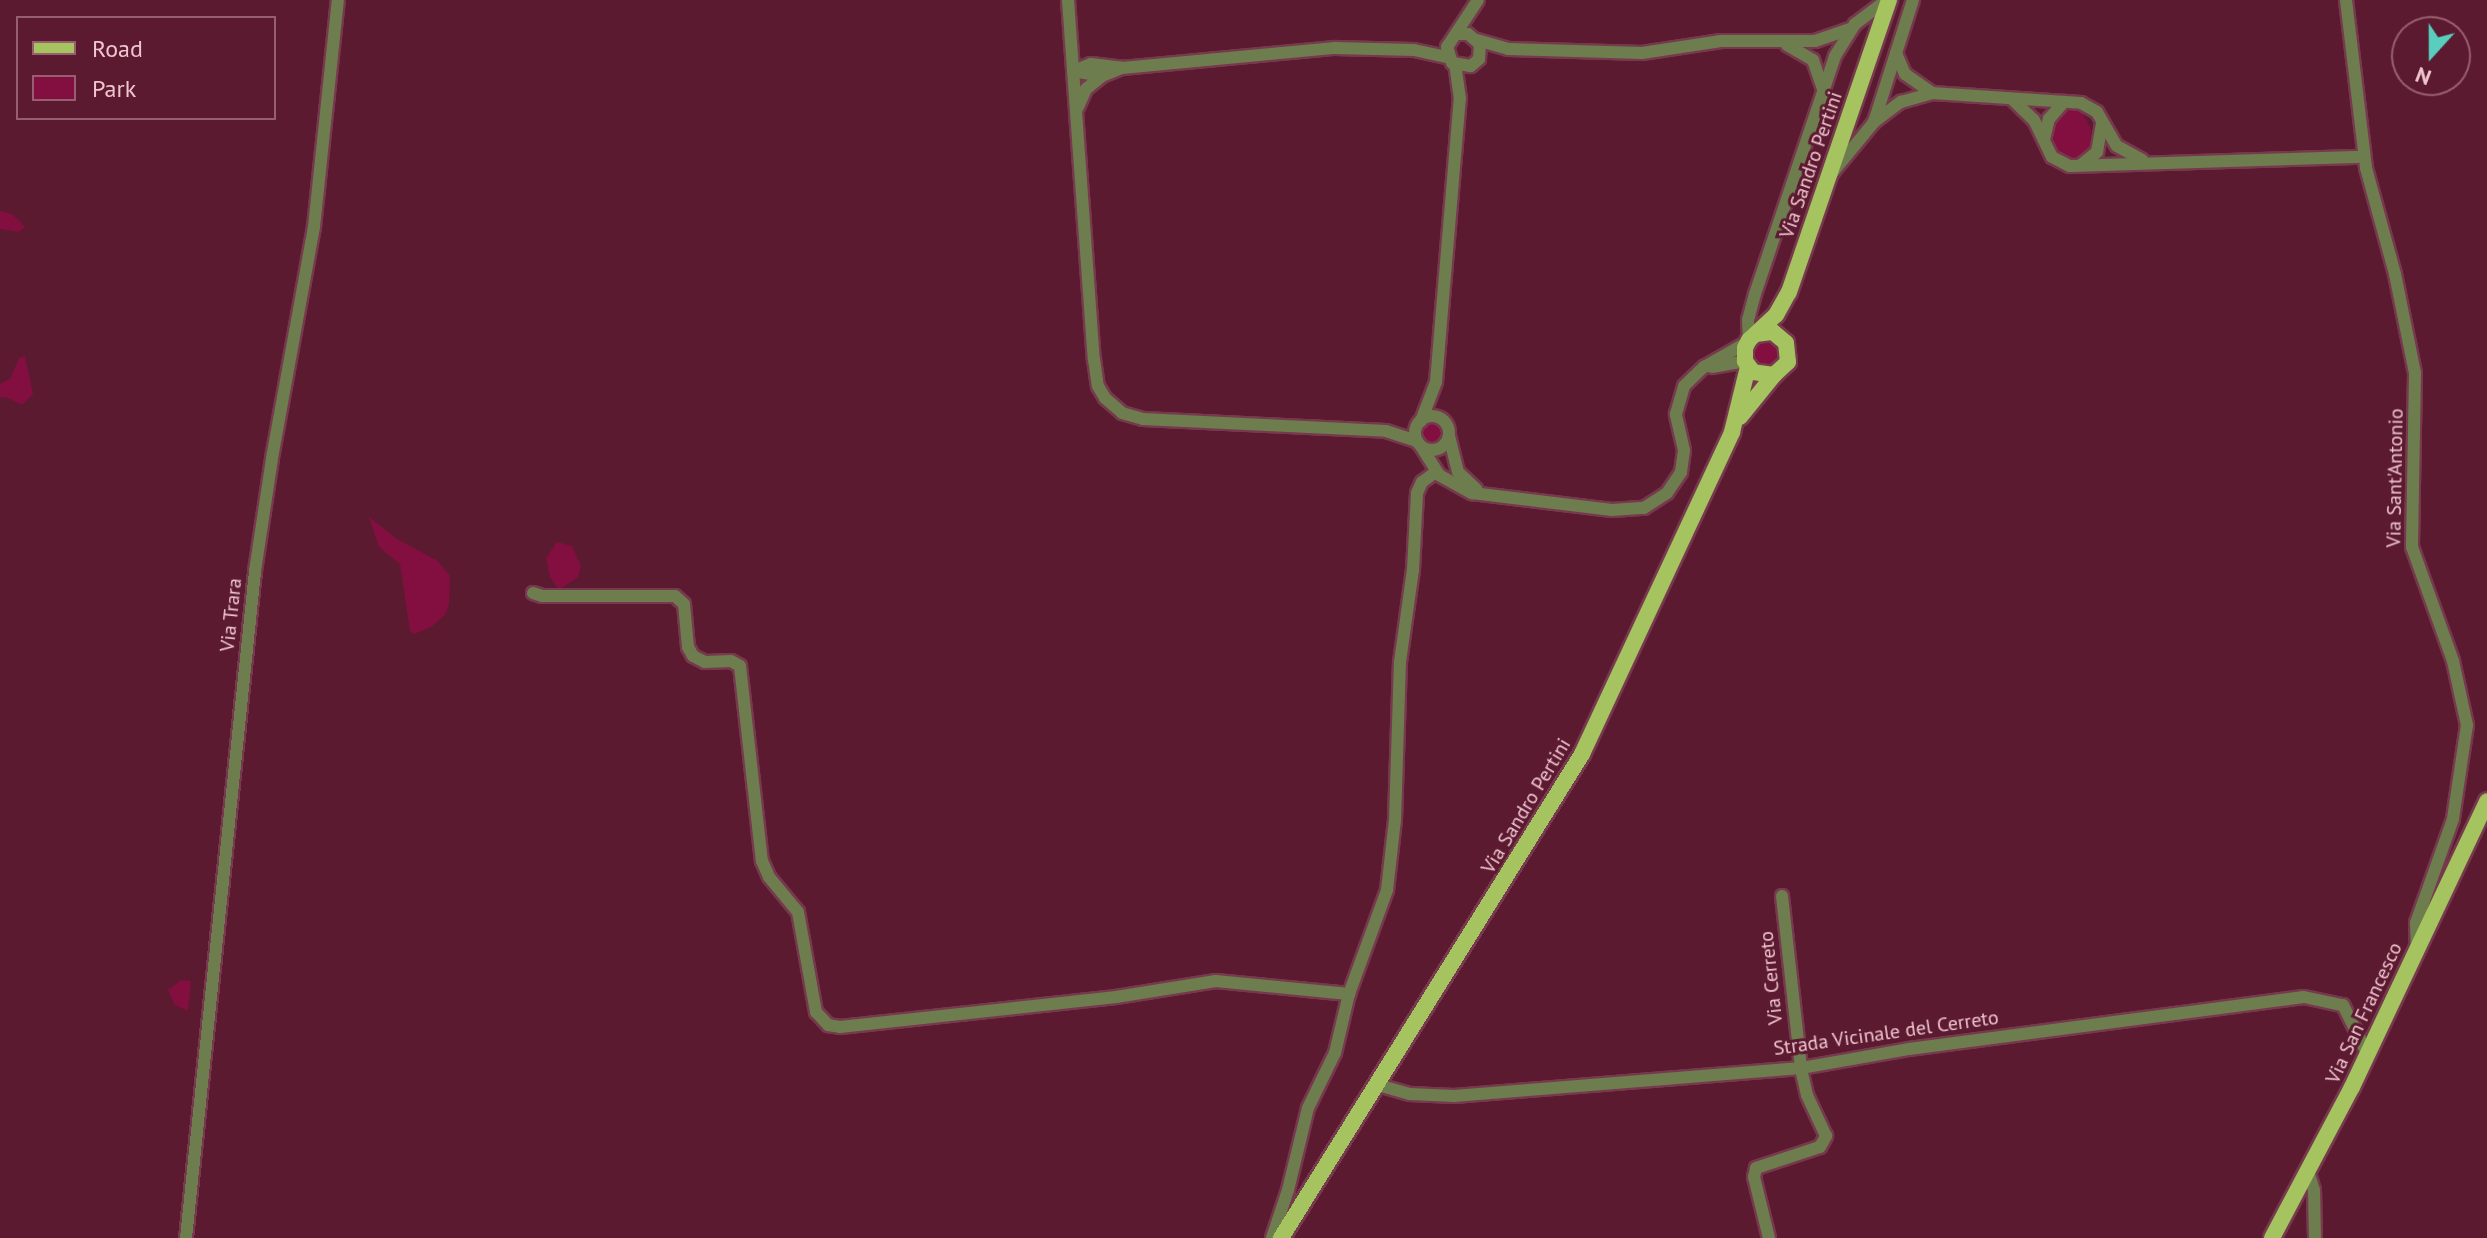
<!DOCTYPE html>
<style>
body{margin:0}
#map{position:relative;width:2487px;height:1238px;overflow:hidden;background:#5c1a31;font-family:"PT Sans",sans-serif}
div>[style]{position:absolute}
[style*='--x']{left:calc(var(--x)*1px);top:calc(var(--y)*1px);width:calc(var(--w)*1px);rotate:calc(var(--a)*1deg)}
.green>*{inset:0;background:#830e40}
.round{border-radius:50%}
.roads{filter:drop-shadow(2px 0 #76394d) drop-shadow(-2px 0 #76394d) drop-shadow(0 2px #76394d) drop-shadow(0 -2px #76394d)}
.minor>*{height:12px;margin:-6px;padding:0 6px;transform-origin:6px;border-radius:6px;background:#6e7d4e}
.minor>.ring{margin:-6px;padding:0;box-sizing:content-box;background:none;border:12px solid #6e7d4e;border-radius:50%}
.major>*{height:16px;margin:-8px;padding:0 8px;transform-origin:8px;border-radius:8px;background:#a5c35e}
span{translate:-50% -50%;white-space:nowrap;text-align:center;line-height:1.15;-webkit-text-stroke:6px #5c1a31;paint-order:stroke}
.street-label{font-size:20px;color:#efc5cf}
.legend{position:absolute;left:16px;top:16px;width:260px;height:104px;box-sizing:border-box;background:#5c1a31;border:2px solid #975e70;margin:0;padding:10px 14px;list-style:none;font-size:24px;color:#efc5cf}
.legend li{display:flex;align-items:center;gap:16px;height:40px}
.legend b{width:40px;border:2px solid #975e70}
.north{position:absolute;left:2391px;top:16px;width:80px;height:80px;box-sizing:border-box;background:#5c1a31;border:2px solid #975e70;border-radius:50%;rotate:201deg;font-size:22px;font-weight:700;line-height:32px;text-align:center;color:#efc5cf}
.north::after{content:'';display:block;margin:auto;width:28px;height:36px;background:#59cebe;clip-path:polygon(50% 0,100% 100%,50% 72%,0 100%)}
</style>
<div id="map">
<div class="green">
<i style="clip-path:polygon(2067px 107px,2082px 112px,2091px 129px,2090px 149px,2077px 162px,2064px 162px,2050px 145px,2051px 123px)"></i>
<i style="clip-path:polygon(0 211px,12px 214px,25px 227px,19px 232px,0 229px)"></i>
<i class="round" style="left:1752px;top:339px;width:30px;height:30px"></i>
<i style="clip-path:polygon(25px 356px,33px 394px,22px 405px,6px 397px,0 398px,0 384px,10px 379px,19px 358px)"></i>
<i class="round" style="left:1421px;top:423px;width:22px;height:22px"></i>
<i style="clip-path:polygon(369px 517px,397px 539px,438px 561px,450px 576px,449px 604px,445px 615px,431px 627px,414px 634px,410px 631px,400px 564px,379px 547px)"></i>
<i style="clip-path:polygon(557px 542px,572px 546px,581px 566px,578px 577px,559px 590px,550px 577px,546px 558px)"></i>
<i style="clip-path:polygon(181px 980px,191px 981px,188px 1011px,175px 1005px,168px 990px)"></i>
</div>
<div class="roads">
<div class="minor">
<i style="--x:1068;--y:0;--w:360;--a:85.9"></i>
<i style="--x:1094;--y:359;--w:27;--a:82"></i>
<i style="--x:1098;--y:386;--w:14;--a:60"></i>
<i style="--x:1105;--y:398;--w:23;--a:41"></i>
<i style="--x:1122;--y:413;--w:22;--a:16"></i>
<i style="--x:1143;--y:419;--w:243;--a:2.8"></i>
<i style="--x:1386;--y:431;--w:33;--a:18"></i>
<i style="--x:2346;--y:0;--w:169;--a:83.2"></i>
<i style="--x:2366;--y:168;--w:110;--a:74.7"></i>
<i style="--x:2395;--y:274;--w:101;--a:78.6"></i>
<i style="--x:2415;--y:373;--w:174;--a:91"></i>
<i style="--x:2412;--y:547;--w:121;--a:70.2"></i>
<i style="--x:2453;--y:661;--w:66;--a:77.7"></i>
<i style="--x:2467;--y:725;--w:95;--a:98.5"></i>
<i style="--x:2453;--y:819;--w:110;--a:109.6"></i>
<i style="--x:2416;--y:923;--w:23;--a:88"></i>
<i style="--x:1458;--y:34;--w:10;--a:0"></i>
<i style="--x:1468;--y:34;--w:16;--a:40"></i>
<i style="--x:1480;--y:44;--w:15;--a:94"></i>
<i style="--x:1479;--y:59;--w:11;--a:139"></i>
<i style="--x:1471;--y:66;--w:19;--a:-171"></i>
<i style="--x:1452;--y:63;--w:17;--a:-107"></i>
<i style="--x:1447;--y:47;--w:56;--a:-56.6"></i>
<i style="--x:1477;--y:40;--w:32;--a:16"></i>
<i style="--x:1508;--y:49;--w:134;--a:1.7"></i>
<i style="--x:1642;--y:53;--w:80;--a:-8.6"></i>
<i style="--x:1721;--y:41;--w:94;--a:0"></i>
<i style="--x:1815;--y:41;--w:37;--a:-19"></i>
<i style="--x:1787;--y:45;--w:30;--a:30"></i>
<i style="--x:1813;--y:60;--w:31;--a:71"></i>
<i style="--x:1896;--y:53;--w:23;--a:67"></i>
<i style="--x:1905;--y:74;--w:33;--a:35"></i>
<i style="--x:1073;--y:71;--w:29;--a:10"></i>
<i style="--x:1102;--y:76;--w:22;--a:-22"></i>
<i style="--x:1122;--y:68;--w:214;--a:-5.4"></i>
<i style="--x:1335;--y:48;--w:79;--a:1.5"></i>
<i style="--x:1414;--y:50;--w:35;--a:12"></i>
<i style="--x:1073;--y:71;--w:19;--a:-21"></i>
<i style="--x:1091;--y:64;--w:31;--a:7"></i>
<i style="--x:2012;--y:99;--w:30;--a:44"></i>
<i style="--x:2034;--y:120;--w:41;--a:64.1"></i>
<i style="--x:2052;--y:157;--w:20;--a:27"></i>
<i style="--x:2070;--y:166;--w:294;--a:-1.8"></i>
<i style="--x:1078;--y:107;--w:20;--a:-66"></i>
<i style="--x:1086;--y:89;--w:21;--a:-39"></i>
<i style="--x:1874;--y:122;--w:34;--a:-37"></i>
<i style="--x:1901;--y:102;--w:32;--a:-16"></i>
<i style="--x:1932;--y:93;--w:149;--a:3.8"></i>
<i style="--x:2081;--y:103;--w:18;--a:29"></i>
<i style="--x:2097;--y:112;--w:39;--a:60"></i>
<i style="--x:2117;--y:146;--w:29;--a:29"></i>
<i style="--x:2044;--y:140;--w:22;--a:-77"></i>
<i style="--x:2049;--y:119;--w:23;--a:-49"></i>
<i style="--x:2081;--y:165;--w:21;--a:-39"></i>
<i style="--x:2097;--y:152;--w:27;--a:-80"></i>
<i style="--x:1833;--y:172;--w:65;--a:-50.6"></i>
<i style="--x:1874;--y:122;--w:128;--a:-72.3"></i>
<i style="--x:1749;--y:340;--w:20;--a:-93"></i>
<i style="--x:1748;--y:320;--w:27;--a:-75"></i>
<i style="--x:1755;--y:294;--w:251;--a:-71.4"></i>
<i style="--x:1835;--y:56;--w:38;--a:-58"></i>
<i style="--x:1855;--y:24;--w:40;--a:-37"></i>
<i style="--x:1712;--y:367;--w:34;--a:-10"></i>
<i class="ring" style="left:1415px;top:416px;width:22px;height:22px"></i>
<i style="--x:1421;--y:421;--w:42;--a:-69"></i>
<i style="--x:1436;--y:382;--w:284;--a:-85.2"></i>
<i style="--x:1460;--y:99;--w:34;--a:-98"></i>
<i style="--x:1449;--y:436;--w:37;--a:76"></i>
<i style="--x:1458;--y:472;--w:25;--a:43"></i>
<i style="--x:1421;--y:446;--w:34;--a:58"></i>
<i style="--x:1439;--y:475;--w:38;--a:29"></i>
<i style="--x:1472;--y:493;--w:141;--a:6.9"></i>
<i style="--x:1612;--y:510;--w:32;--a:-4"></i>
<i style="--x:1644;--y:508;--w:27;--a:-33"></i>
<i style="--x:1667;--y:493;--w:25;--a:-56"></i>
<i style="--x:1681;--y:472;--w:22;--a:-82"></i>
<i style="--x:1684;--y:450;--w:37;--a:-103"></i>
<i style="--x:1676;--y:414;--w:29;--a:-74"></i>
<i style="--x:1684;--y:386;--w:28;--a:-44"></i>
<i style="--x:1704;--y:367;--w:51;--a:-29.6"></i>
<i style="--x:533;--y:593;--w:9;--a:18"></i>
<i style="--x:542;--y:596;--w:133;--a:0"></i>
<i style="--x:675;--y:596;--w:12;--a:42"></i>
<i style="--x:684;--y:604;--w:43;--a:84.7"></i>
<i style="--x:688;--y:647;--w:10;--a:61"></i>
<i style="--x:693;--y:656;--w:13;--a:27"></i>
<i style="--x:705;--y:662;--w:26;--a:-2"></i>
<i style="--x:731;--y:661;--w:10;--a:29"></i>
<i style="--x:740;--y:666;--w:196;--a:83.6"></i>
<i style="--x:762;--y:861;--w:17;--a:66"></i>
<i style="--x:769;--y:877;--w:45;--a:50.4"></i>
<i style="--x:798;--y:912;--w:102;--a:79.8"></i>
<i style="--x:816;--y:1012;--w:18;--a:47"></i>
<i style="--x:828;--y:1025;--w:12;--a:9"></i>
<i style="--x:840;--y:1027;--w:278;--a:-6.2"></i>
<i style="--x:1116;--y:997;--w:101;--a:-9.1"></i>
<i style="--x:1216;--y:981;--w:134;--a:5.6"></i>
<i style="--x:1378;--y:1085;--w:33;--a:16"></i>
<i style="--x:1410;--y:1094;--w:44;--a:2.6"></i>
<i style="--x:1454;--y:1096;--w:348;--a:-4.6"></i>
<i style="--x:1801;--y:1068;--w:110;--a:-10"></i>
<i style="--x:1909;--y:1049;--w:398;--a:-7.5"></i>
<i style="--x:2304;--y:997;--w:40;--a:12"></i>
<i style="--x:2343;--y:1005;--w:56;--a:63.4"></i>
<i style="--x:2309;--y:1174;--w:17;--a:73"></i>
<i style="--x:2314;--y:1190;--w:48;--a:88.8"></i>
<i style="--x:186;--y:1238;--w:671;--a:-84.09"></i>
<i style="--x:255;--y:571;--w:114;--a:-81.4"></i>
<i style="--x:272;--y:458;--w:235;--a:-79.7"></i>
<i style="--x:314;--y:227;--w:228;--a:-84"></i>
<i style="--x:1272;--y:1238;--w:51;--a:-71.6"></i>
<i style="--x:1288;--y:1190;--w:84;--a:-76.3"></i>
<i style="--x:1308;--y:1108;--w:61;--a:-63.9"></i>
<i style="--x:1335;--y:1053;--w:61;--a:-76.7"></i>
<i style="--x:1349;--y:994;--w:111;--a:-69.9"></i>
<i style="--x:1387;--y:890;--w:70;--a:-83.5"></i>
<i style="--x:1395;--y:820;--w:158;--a:-88.2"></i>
<i style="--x:1400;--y:662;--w:93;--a:-82"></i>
<i style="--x:1413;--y:570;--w:77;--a:-87"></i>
<i style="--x:1417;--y:493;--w:12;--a:-66"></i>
<i style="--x:1422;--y:482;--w:17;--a:-36"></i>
<i style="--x:1769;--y:1238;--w:63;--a:-103.8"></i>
<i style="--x:1754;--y:1177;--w:9;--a:-77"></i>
<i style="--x:1756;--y:1168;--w:67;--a:-18.2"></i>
<i style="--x:1820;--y:1147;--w:13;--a:-61"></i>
<i style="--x:1826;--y:1136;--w:45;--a:-114.9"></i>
<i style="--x:1807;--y:1095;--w:28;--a:-103"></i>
<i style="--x:1801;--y:1068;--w:173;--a:-96.3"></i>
</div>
<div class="major">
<i style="--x:1756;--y:334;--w:17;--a:-7"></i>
<i style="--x:1773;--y:332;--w:17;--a:40"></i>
<i style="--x:1786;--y:343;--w:19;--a:84"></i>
<i style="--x:1788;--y:362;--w:19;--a:137"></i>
<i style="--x:1774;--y:375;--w:21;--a:-172"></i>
<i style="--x:1753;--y:372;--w:14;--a:-126"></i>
<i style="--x:1745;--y:361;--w:13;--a:-90"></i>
<i style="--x:1745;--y:348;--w:9;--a:-63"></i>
<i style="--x:1749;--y:340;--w:37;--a:-43"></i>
<i style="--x:1776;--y:315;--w:26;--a:-61"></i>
<i style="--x:1789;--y:292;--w:309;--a:-71.1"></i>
<i style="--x:1740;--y:417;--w:54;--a:-51"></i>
<i style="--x:1281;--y:1238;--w:570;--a:-58.12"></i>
<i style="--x:1582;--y:754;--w:355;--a:-65"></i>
<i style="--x:1732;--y:432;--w:67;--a:-76.2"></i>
<i style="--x:2272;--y:1238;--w:171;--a:-62.1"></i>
<i style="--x:2352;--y:1087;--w:316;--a:-64.7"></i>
</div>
</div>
<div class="street-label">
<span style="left:1811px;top:165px;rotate:-71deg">Via Sandro Pertini</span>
<span style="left:2395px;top:478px;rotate:-89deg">Via Sant'Antonio</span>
<span style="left:231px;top:615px;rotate:-84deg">Via Trara</span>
<span style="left:1526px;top:806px;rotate:-59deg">Via Sandro Pertini</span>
<span style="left:1771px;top:978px;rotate:-96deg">Via Cerreto</span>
<span style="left:2364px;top:1013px;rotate:-65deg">Via San Francesco</span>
<span style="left:1886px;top:1033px;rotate:-8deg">Strada Vicinale del Cerreto</span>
</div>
<ul class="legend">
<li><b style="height:10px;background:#a5c35e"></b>Road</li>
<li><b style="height:22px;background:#830e40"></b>Park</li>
</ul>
<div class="north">N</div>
</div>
